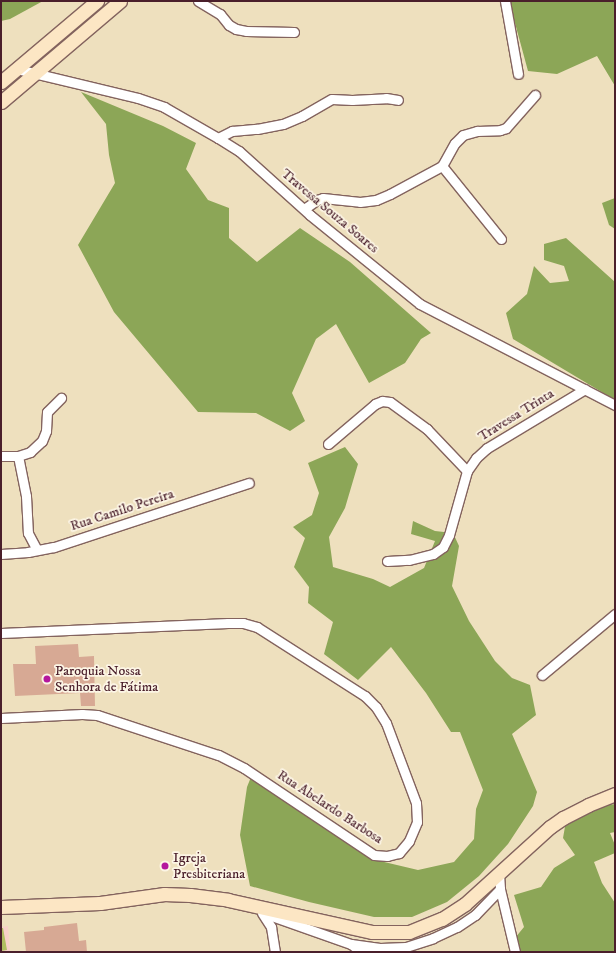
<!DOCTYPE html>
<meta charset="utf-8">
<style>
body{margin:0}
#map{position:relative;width:616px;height:953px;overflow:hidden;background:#eee0be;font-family:"IM FELL DW Pica",serif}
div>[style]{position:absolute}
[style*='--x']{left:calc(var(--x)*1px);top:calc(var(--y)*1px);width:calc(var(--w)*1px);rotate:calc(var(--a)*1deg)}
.built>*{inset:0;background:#f7d1c8}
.green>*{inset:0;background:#b0bf61}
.forest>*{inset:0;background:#8ca657}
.building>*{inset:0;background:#d7a994}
.roads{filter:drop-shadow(1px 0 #83635e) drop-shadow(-1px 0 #83635e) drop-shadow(0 1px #83635e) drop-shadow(0 -1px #83635e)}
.minor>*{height:9px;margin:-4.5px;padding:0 4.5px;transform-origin:4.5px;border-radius:4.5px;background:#fff}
.secondary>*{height:13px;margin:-6.5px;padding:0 6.5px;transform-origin:6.5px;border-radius:6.5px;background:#fce6c4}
.dots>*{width:11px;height:11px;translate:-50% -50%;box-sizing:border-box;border:2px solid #fcf5e5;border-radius:50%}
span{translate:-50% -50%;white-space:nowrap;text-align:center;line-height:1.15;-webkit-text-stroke:3.5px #fcf5e5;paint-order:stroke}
.street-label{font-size:14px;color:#4a1f2b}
.poi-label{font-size:14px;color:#4a1f2b}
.left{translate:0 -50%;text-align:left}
.frame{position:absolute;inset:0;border:2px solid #4a1f2b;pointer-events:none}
</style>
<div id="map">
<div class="built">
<i style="clip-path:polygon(8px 926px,10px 952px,1px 952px,1px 927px)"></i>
</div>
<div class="green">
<i style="clip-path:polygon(1px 928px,3px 928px,7px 950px,1px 951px)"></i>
</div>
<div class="forest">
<i style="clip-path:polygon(1px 1px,43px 1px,10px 19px,1px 21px)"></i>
<i style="clip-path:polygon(509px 1px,615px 1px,615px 86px,597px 56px,557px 74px,528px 71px)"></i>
<i style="clip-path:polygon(81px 92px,163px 126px,196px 143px,186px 169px,208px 200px,229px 208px,229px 238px,257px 262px,300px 228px,350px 262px,431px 333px,421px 339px,405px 363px,369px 383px,336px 324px,316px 339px,292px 393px,305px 421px,290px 431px,256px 413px,198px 412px,114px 312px,78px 245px,115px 183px,109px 155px,106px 124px)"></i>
<i style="clip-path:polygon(615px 198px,615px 229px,609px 225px,602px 203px)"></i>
<i style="clip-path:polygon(566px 238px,615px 282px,615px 400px,513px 339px,506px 313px,527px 294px,534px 266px,550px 283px,569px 281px,564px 266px,544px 260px,544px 244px)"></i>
<i style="clip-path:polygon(345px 447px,358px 464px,345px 508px,329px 537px,333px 567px,373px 579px,390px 587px,424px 568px,435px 541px,411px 534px,413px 521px,435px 531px,453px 533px,459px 546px,452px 586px,469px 621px,495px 661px,512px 678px,530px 685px,536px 715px,512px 734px,537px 792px,533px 806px,508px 844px,479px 876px,447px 902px,412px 917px,374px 917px,309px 902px,250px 886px,240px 835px,247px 787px,251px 777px,380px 861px,418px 870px,454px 862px,474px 839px,476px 809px,483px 790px,460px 732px,451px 732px,426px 693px,391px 647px,358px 680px,324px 654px,333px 622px,308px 603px,309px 587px,294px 567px,305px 538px,293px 527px,312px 515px,319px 493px,308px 463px)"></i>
<i style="clip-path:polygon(615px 804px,615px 832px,610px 833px,615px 845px,615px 853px,594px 862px,602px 883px,615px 903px,615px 952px,520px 952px,515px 938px,524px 927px,514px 895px,541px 887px,554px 868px,575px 855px,563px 838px,566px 821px,592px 808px)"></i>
</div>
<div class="building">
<i style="clip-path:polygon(78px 644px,79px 657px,94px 656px,95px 706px,81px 706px,80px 693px,15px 696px,13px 664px,36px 664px,35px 646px)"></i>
<i style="clip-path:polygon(77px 923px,79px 941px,86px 940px,87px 952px,26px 952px,24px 932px,44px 930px,44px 927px)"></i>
</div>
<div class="roads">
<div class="minor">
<i style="--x:198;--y:1;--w:26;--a:31"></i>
<i style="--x:220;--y:14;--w:14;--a:51"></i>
<i style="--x:229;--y:25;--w:8;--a:30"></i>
<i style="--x:236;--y:29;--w:10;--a:11"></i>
<i style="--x:246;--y:31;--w:48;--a:1.2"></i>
<i style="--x:505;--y:1;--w:74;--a:79.9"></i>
<i style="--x:17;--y:69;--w:124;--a:13.5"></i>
<i style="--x:138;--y:98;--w:28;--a:19"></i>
<i style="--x:164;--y:107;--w:62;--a:29.9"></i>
<i style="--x:218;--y:138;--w:25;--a:32"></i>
<i style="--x:239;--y:151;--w:96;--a:42"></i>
<i style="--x:310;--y:215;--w:141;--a:39"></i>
<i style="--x:420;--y:304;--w:220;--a:27.4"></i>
<i style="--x:218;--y:138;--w:16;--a:-27"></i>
<i style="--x:232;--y:131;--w:25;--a:-5"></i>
<i style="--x:257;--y:129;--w:26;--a:-11"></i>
<i style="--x:283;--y:124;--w:21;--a:-23"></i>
<i style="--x:302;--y:116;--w:34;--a:-30"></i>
<i style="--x:332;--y:99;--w:20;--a:3"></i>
<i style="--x:352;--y:100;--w:34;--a:-3"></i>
<i style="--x:386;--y:98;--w:12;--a:9"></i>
<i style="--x:304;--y:209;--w:16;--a:-35"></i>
<i style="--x:317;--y:200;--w:6;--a:-18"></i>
<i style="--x:323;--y:198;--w:37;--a:6"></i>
<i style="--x:360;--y:202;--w:16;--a:-7"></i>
<i style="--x:376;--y:200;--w:15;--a:-23"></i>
<i style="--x:390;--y:194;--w:59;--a:-28.3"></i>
<i style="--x:501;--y:239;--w:94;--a:-128.9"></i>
<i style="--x:442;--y:166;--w:26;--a:-61"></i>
<i style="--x:455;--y:143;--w:11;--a:-45"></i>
<i style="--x:463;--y:135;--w:15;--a:-16"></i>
<i style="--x:477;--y:131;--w:23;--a:-2"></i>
<i style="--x:500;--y:130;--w:6;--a:-18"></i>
<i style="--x:506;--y:128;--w:44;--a:-48.7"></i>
<i style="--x:328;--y:444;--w:62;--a:-40.4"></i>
<i style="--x:375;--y:404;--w:8;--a:-23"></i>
<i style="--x:382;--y:401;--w:8;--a:7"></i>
<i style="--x:390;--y:402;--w:46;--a:36.1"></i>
<i style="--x:427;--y:429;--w:58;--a:46.4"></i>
<i style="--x:1;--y:456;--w:17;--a:0"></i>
<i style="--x:18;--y:456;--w:13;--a:-18"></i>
<i style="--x:30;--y:452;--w:16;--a:-43"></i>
<i style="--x:42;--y:441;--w:11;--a:-68"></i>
<i style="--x:46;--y:431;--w:19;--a:-87"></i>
<i style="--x:47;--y:412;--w:20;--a:-45"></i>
<i style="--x:18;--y:456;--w:41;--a:78.7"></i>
<i style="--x:26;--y:496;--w:37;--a:87"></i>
<i style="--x:28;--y:533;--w:19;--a:62"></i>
<i style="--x:1;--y:554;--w:27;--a:-4"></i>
<i style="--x:28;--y:552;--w:26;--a:-11"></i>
<i style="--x:54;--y:547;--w:205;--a:-18.2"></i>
<i style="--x:387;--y:561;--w:22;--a:-3"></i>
<i style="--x:409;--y:560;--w:25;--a:-14"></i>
<i style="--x:433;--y:554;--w:12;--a:-35"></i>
<i style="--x:443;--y:547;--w:13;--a:-63"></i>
<i style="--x:449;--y:535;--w:66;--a:-74.3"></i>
<i style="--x:467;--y:471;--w:16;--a:-55"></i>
<i style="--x:476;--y:458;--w:15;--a:-42"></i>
<i style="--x:487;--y:448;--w:114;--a:-31"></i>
<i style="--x:1;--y:633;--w:227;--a:-2.5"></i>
<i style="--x:228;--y:623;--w:15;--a:0"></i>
<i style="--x:243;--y:623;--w:15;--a:16"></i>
<i style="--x:257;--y:627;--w:128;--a:32.6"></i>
<i style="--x:365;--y:696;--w:16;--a:45"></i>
<i style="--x:376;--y:707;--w:19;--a:58"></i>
<i style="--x:386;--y:723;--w:85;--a:69.4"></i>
<i style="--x:416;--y:803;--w:19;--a:87"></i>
<i style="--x:417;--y:822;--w:21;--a:113"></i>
<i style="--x:409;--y:841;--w:16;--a:130"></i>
<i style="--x:399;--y:853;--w:12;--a:166"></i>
<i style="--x:387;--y:856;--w:13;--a:-176"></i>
<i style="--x:374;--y:855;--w:156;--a:-146.2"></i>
<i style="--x:244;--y:768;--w:29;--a:-153"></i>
<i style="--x:218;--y:755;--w:127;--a:-161.7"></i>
<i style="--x:97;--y:715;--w:15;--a:-176"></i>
<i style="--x:82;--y:714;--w:81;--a:177.2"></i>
<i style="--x:542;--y:675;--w:95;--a:-39.9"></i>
<i style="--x:499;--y:874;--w:15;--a:86"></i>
<i style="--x:500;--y:889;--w:65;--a:76.6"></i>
<i style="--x:262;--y:913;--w:17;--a:57"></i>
<i style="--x:271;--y:927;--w:25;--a:81"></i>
<i style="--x:263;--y:913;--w:93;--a:19.4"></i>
<i style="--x:351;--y:944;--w:13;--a:39"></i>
<i style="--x:351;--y:944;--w:29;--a:8"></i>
<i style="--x:380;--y:948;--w:26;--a:-2"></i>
<i style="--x:404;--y:952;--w:5;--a:-68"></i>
<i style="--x:406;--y:947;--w:28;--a:-18"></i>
<i style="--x:433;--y:938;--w:26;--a:-25"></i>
<i style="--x:457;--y:927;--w:22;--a:-34"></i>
<i style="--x:475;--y:915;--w:36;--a:-46"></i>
</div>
<div class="secondary">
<i style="--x:1;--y:82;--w:126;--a:-40.2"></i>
<i style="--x:1;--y:102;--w:156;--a:-40.3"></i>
<i style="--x:1;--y:907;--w:99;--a:-2.3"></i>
<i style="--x:100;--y:903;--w:65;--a:-8"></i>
<i style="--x:164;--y:894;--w:26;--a:2"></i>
<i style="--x:190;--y:895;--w:38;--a:7"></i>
<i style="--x:228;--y:900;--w:148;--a:12.5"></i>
<i style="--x:372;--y:932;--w:37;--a:0"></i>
<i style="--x:409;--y:932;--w:35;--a:-22"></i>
<i style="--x:442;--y:919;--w:27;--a:-33"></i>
<i style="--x:465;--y:904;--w:115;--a:-42.2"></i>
<i style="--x:550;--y:827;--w:16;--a:-35"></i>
<i style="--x:563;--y:818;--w:28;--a:-27"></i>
<i style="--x:588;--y:805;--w:29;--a:-22"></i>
</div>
</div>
<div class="dots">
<i style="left:47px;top:679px;background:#b5179e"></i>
<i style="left:165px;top:866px;background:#b5179e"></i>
</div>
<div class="street-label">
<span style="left:330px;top:211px;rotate:40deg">Travessa Souza Soares</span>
<span style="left:516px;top:415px;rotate:-32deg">Travessa Trinta</span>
<span style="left:122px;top:510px;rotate:-18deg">Rua Camilo Pereira</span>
<span style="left:330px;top:807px;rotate:33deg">Rua Abelardo Barbosa</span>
</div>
<div class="poi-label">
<span class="left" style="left:55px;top:679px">Paroquia Nossa<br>Senhora de Fátima</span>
<span class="left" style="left:173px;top:866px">Igreja<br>Presbiteriana</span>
</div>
<div class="frame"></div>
</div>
